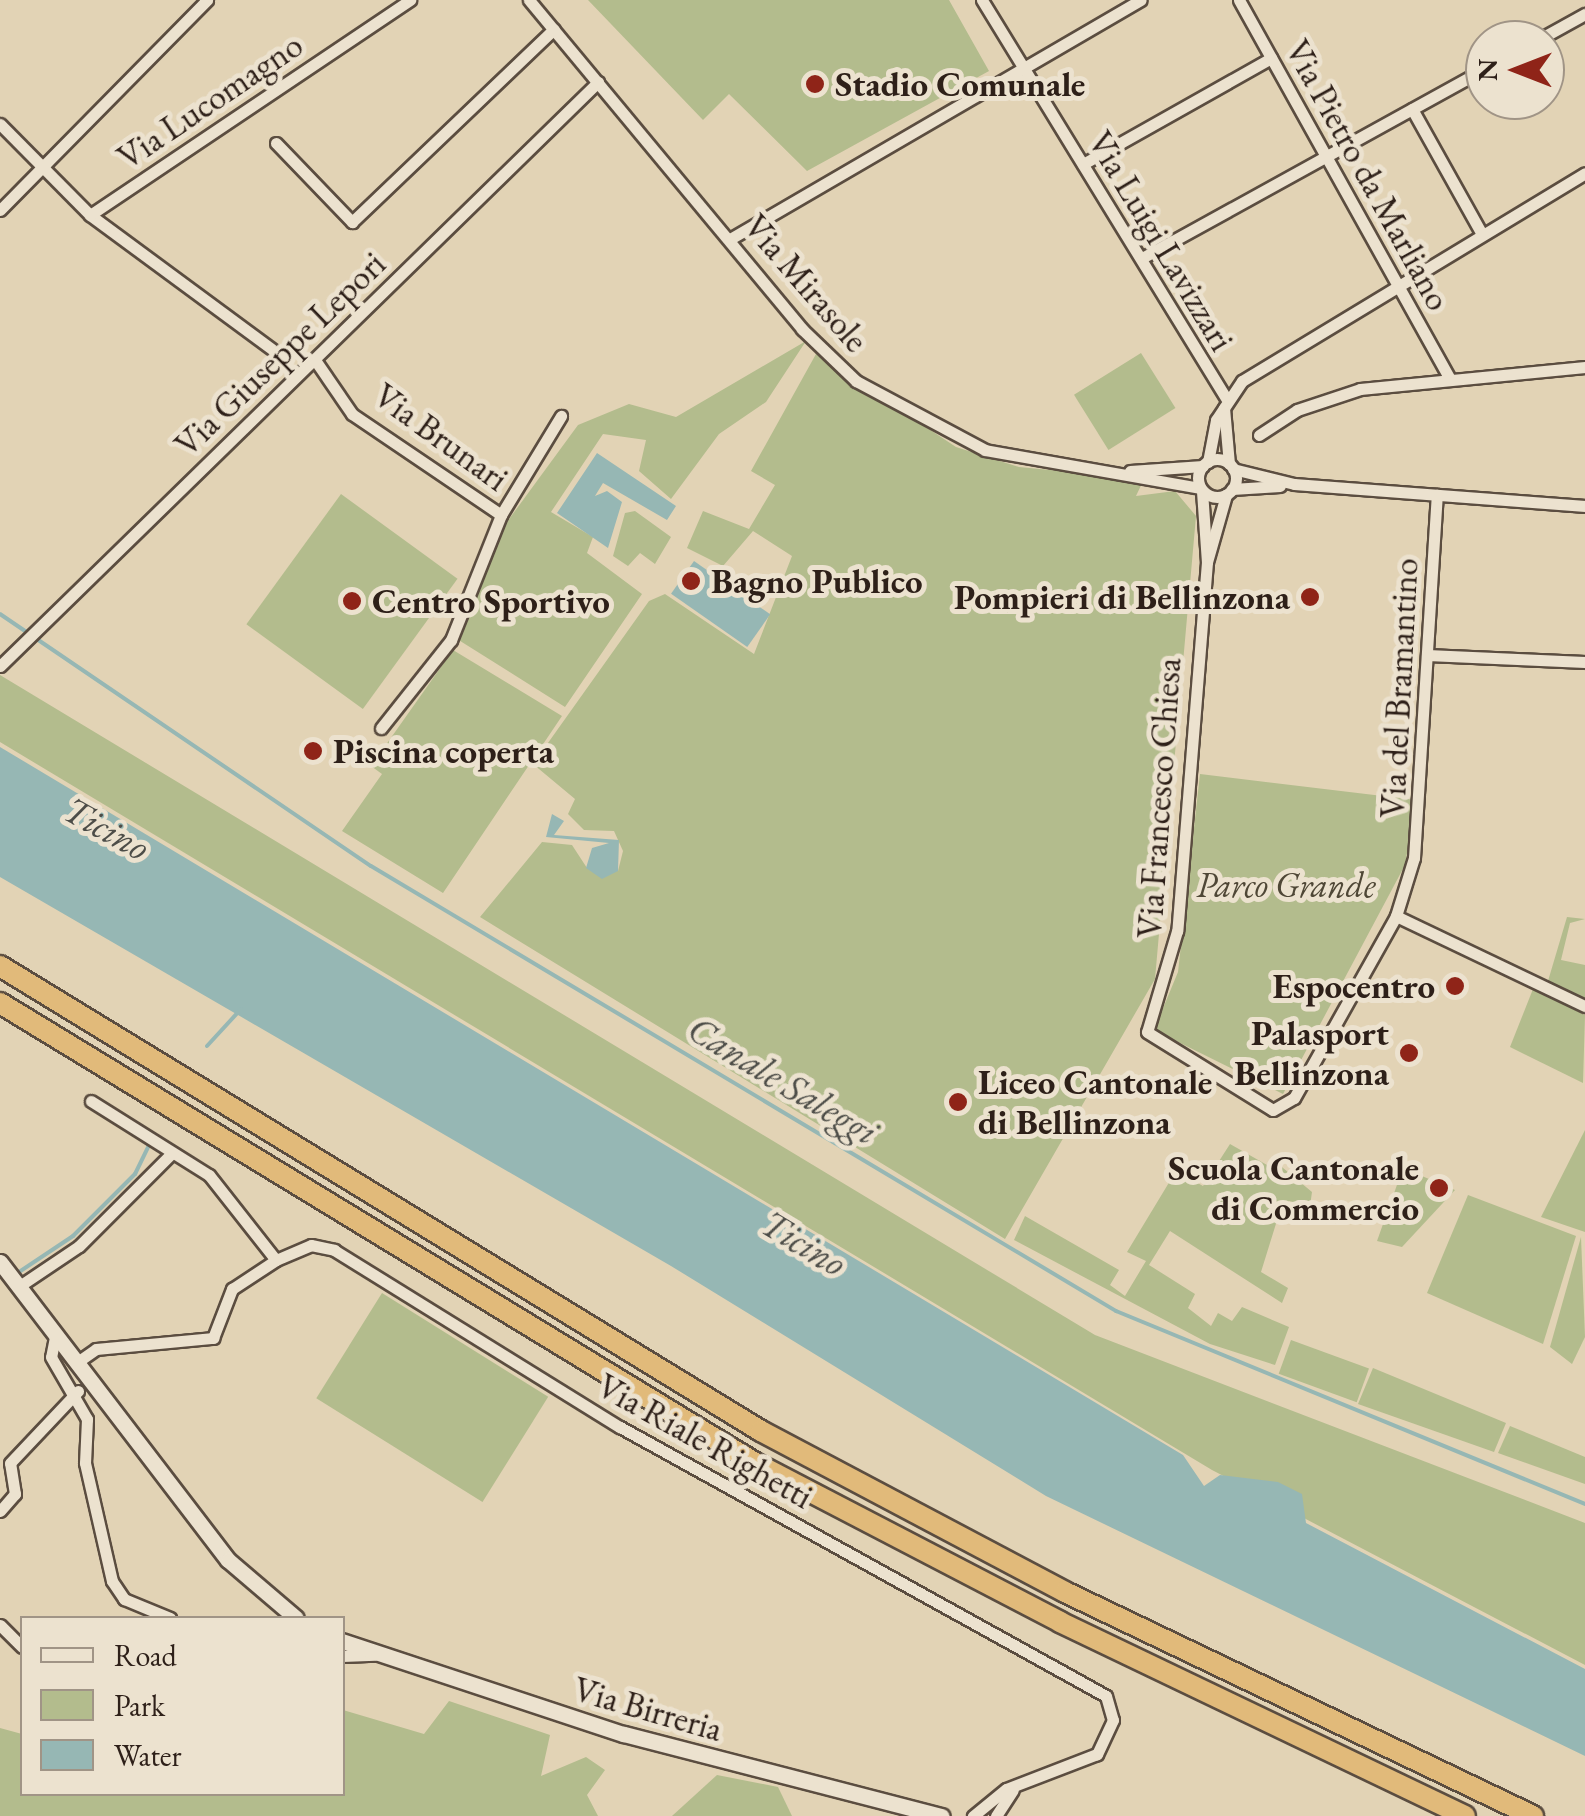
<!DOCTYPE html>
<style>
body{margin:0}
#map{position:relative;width:1585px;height:1816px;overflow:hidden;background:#e2d3b5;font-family:"EB Garamond",serif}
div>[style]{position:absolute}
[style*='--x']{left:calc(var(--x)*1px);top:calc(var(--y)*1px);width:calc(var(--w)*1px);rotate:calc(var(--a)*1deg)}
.green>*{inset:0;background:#b3bc8d;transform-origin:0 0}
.water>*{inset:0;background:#96b7b4;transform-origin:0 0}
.stream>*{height:4px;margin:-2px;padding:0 2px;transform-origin:2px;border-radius:2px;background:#96b7b4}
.roads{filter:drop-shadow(2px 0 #5b4d40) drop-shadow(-2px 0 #5b4d40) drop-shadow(0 2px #5b4d40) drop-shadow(0 -2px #5b4d40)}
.street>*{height:11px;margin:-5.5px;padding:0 5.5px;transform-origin:5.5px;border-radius:5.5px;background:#ece2cf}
.street>.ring{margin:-5.5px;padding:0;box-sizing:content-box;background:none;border:11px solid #ece2cf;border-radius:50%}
.secondary>*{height:15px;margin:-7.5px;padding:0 7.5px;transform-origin:7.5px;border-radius:7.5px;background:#ece2cf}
.highway>*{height:20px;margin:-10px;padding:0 10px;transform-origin:10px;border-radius:10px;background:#e1ba7a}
.dots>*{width:28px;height:28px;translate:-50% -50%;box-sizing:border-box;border:5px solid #ece2cf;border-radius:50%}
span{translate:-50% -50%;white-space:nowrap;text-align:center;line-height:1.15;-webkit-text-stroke:10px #ece2cf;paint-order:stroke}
.poi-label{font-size:35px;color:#2e2019;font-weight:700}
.left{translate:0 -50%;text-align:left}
.right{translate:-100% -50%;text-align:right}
.street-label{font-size:35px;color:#2e2019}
.park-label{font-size:35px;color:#4f4736;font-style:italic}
.water-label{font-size:38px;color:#4d4d48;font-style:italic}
.legend{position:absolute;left:20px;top:1616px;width:325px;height:180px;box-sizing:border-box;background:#ece2cf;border:2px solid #a09486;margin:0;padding:12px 18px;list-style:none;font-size:30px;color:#2e2019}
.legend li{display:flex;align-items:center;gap:20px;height:50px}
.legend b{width:50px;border:2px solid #a09486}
.north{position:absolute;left:1465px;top:20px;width:100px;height:100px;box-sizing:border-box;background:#ece2cf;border:2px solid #a09486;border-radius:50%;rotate:270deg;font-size:28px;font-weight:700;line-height:40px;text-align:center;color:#2e2019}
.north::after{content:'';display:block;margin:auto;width:35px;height:45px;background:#8f2418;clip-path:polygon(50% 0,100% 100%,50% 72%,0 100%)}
</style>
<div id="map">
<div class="green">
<i style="clip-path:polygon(588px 0,949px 0,989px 71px,807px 171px,729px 94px,703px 120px)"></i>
<i style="clip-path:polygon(806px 341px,766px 402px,719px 434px,671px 499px,639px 471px,646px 440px,603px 434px,551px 512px,593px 537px,587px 553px,642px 594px,565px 707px,457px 639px,504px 526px,578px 425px,629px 404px,676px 417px)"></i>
<i style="left:1141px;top:353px;width:65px;height:79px;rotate:58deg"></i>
<i style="clip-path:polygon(816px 354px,956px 447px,1019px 467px,1144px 479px,1136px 496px,1175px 491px,1196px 516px,1155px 979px,1005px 1239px,480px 917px,542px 842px,572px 845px,587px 868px,618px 871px,623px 851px,614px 831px,584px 830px,568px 814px,575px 799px,533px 764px,649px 601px,665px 594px,754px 654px,792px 556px,753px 531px,723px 566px,687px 548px,703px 511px,749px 529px,775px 485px,751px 471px)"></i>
<i style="left:341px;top:494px;width:144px;height:161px;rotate:36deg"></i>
<i style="clip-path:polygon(635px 511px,671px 537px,655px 564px,640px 553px,628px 566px,613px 556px,625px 513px)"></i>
<i style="clip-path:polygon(453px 650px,562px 716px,443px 893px,342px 831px,382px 774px,371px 766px)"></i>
<i style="clip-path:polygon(0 675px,1095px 1335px,1585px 1523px,1585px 1665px,1212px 1470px,0 742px)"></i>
<i style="clip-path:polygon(1200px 774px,1416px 800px,1405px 865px,1283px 1094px,1154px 1030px,1178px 972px)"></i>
<i style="clip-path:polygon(1567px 917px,1585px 919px,1570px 923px,1561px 960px,1585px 965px,1585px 999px,1548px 981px)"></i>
<i style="clip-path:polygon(1533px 989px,1585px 1015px,1583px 1083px,1510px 1047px)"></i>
<i style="clip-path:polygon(1585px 1130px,1585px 1232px,1541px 1217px)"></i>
<i style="clip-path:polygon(1230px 1144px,1267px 1165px,1271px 1158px,1312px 1192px,1310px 1206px,1289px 1201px,1279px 1214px,1261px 1272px,1288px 1288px,1282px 1303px,1170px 1231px,1149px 1265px,1195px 1294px,1188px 1308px,1211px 1326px,1218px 1313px,1232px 1321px,1242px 1307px,1289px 1327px,1275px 1365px,1210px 1344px,1014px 1240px,1025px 1216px,1119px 1270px,1110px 1285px,1125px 1296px,1146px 1261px,1127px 1252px,1176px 1171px,1203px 1186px)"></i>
<i style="clip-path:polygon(1403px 1168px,1455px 1190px,1402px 1247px,1377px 1241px)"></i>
<i style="clip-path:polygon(1468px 1195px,1576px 1236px,1543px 1344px,1427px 1293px)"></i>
<i style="clip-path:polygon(1581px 1237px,1585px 1337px,1572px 1364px,1550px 1347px)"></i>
<i style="left:382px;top:1293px;width:196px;height:124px;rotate:32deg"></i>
<i style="left:1291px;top:1340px;width:83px;height:36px;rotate:20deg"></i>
<i style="clip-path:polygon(1373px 1368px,1506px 1423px,1494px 1452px,1358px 1404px)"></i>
<i style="clip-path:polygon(1510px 1426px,1585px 1457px,1585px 1484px,1498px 1453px)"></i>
<i style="clip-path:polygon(449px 1701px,550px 1735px,541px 1776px,586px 1757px,605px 1770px,587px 1795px,598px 1816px,0 1816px,0 1728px,22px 1734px,22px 1794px,342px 1794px,343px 1710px,424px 1734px)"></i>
<i style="clip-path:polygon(717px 1775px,778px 1787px,792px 1816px,672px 1816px)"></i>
</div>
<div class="water">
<i style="clip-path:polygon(597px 453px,676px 506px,667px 520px,603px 483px,595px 496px,607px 491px,622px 502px,608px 548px,557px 513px)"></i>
<i style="left:694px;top:561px;width:93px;height:40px;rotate:35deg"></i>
<i style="clip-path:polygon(0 747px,1183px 1455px,1204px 1486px,1220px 1475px,1278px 1482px,1302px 1494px,1306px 1523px,1585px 1669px,1585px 1756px,1046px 1496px,671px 1266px,0 877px)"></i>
<i style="clip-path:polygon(552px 814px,564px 821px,554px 835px,619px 840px,618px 871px,602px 879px,586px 868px,592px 848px,609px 843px,546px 837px)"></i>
</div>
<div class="stream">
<i style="--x:0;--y:614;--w:448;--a:34.2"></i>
<i style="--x:371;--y:866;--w:868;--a:30.85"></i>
<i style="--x:1116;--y:1311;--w:507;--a:22.37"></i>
<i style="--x:207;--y:1046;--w:50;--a:-47.4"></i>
<i style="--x:16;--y:1274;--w:69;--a:-33.7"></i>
<i style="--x:73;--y:1236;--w:88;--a:-45"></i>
<i style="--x:135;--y:1174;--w:34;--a:-64"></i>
</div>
<div class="roads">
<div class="street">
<i style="--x:529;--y:0;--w:428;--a:50.3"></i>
<i style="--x:802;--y:329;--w:75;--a:43.9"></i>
<i style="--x:856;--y:381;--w:146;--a:28.1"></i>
<i style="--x:985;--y:450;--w:218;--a:10"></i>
<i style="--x:982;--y:0;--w:467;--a:58.5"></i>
<i style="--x:1239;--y:0;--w:432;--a:60.9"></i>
<i style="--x:1538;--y:40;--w:54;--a:-29"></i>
<i style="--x:1412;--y:109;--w:143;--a:60.8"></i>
<i style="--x:0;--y:124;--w:128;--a:45.3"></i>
<i style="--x:90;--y:215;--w:226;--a:36.4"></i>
<i style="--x:276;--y:143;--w:110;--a:46.1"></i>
<i style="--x:352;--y:222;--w:279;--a:-43.7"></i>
<i style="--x:1083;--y:164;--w:216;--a:-29.4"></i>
<i style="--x:0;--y:210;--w:295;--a:-45.4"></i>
<i style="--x:90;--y:215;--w:386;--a:-33.9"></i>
<i style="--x:730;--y:239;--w:475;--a:-30.2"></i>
<i style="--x:1142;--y:258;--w:392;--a:-28.9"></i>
<i style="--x:315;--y:360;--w:65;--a:55.6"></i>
<i style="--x:352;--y:414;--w:180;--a:34.1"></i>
<i style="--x:501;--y:515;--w:116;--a:-58.8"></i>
<i style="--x:1224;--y:408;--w:56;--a:84.9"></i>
<i style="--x:1259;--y:435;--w:45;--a:-33.3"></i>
<i style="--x:1297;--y:410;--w:66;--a:-18.4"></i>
<i style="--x:1360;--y:389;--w:226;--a:-5.6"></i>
<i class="ring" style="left:1198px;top:459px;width:27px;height:27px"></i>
<i style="--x:1208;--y:462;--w:43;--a:-79.2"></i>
<i style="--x:1216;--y:420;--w:47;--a:-56.3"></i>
<i style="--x:1242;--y:381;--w:401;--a:-31.2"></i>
<i style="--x:1233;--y:469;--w:63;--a:13.8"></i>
<i style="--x:1294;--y:484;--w:292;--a:4.3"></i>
<i style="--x:1130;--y:471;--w:73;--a:-3.9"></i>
<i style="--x:1232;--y:489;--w:48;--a:-3.6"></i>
<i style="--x:1202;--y:491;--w:71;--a:86"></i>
<i style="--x:1207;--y:562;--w:370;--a:94.6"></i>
<i style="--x:1177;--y:931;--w:105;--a:106.5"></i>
<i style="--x:1147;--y:1032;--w:148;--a:31.8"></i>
<i style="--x:1273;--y:1110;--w:24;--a:-30"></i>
<i style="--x:1294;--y:1098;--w:209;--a:-60.7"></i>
<i style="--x:1396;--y:916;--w:61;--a:-72.8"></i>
<i style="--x:1414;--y:858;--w:364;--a:-86.4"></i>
<i style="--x:1207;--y:562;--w:70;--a:-74.2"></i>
<i style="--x:1427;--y:655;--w:158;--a:2.5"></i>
<i style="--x:0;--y:666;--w:836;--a:-44.32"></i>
<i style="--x:381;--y:728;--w:112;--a:-51.5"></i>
<i style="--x:451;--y:640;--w:135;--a:-68.2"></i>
<i style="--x:1396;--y:916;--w:209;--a:25.5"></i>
<i style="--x:91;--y:1101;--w:139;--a:32.1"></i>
<i style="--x:209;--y:1175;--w:108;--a:51.8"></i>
<i style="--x:276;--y:1260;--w:38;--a:-23"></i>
<i style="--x:311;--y:1245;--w:24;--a:12"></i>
<i style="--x:334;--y:1250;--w:336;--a:31.8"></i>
<i style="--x:620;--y:1427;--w:555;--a:28.96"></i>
<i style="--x:1106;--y:1696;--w:25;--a:74"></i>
<i style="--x:1113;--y:1720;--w:38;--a:115"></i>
<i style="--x:1097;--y:1754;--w:97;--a:159"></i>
<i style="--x:1006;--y:1789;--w:43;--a:140.7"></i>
<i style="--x:18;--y:1287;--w:73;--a:-33.9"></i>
<i style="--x:79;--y:1246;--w:132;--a:-45"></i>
<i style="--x:55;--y:1337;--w:20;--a:101"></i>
<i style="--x:51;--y:1357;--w:72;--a:59.9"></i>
<i style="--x:87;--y:1419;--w:44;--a:92.6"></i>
<i style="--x:85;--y:1463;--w:121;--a:77.1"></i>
<i style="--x:112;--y:1581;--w:22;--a:56"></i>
<i style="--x:124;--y:1599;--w:50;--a:22.4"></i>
<i style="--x:76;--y:1363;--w:24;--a:-35"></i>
<i style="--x:96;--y:1349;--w:118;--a:-5.4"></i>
<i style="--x:213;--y:1338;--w:53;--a:-68.8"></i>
<i style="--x:232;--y:1289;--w:53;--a:-33.4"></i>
<i style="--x:0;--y:1511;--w:23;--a:-49"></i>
<i style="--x:15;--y:1494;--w:31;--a:-99"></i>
<i style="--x:10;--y:1463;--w:99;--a:-46.6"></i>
<i style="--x:0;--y:1625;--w:31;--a:45"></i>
<i style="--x:342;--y:1656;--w:33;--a:-2"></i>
<i style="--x:996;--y:1816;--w:31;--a:-57"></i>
</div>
<div class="secondary">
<i style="--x:0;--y:1262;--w:375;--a:52.6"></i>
<i style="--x:228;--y:1560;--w:89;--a:40.5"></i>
<i style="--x:342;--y:1641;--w:297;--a:18.3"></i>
<i style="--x:624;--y:1734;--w:328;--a:14.5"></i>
</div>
<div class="highway">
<i style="--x:0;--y:966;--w:892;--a:31.43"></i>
<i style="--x:761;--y:1431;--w:344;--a:27.9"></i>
<i style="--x:1065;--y:1592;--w:519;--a:25.58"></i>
<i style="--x:0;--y:1003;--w:884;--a:31.35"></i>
<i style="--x:755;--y:1463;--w:344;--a:27.5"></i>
<i style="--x:1060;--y:1622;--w:449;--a:25.6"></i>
</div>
</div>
<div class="dots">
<i style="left:815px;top:84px;background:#8f2418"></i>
<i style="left:691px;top:581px;background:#8f2418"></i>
<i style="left:1310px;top:597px;background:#8f2418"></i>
<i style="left:352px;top:601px;background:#8f2418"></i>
<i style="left:313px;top:751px;background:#8f2418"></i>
<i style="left:1455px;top:986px;background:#8f2418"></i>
<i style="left:1409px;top:1053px;background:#8f2418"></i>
<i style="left:958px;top:1102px;background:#8f2418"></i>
<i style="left:1439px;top:1188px;background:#8f2418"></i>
</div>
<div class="poi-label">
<span class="left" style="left:835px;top:84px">Stadio Comunale</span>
<span class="left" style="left:711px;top:581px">Bagno Publico</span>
<span class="right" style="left:1290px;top:597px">Pompieri di Bellinzona</span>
<span class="left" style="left:372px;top:601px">Centro Sportivo</span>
<span class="left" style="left:333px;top:751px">Piscina coperta</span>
<span class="right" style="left:1435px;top:986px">Espocentro</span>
<span class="right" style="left:1389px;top:1053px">Palasport<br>Bellinzona</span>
<span class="left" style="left:978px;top:1102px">Liceo Cantonale<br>di Bellinzona</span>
<span class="right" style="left:1419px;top:1188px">Scuola Cantonale<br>di Commercio</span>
</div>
<div class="street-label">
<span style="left:210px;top:101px;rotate:-34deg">Via Lucomagno</span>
<span style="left:1368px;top:175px;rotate:61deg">Via Pietro da Marliano</span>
<span style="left:1161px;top:241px;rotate:59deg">Via Luigi Lavizzari</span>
<span style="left:806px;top:283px;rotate:49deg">Via Mirasole</span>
<span style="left:280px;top:354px;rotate:-44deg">Via Giuseppe Lepori</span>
<span style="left:441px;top:437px;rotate:36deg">Via Brunari</span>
<span style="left:1399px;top:688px;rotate:-87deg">Via del Bramantino</span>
<span style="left:1159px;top:798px;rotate:-86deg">Via Francesco Chiesa</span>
<span style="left:705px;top:1441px;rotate:29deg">Via Riale Righetti</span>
<span style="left:648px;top:1709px;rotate:16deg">Via Birreria</span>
</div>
<div class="park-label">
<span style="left:1286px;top:885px">Parco Grande</span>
</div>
<div class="water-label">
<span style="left:107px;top:828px;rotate:29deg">Ticino</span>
<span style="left:783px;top:1080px;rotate:31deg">Canale Saleggi</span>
<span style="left:804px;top:1243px;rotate:31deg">Ticino</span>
</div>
<ul class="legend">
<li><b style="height:12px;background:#ece2cf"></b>Road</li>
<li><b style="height:28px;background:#b3bc8d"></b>Park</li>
<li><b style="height:28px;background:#96b7b4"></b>Water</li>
</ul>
<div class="north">N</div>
</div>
